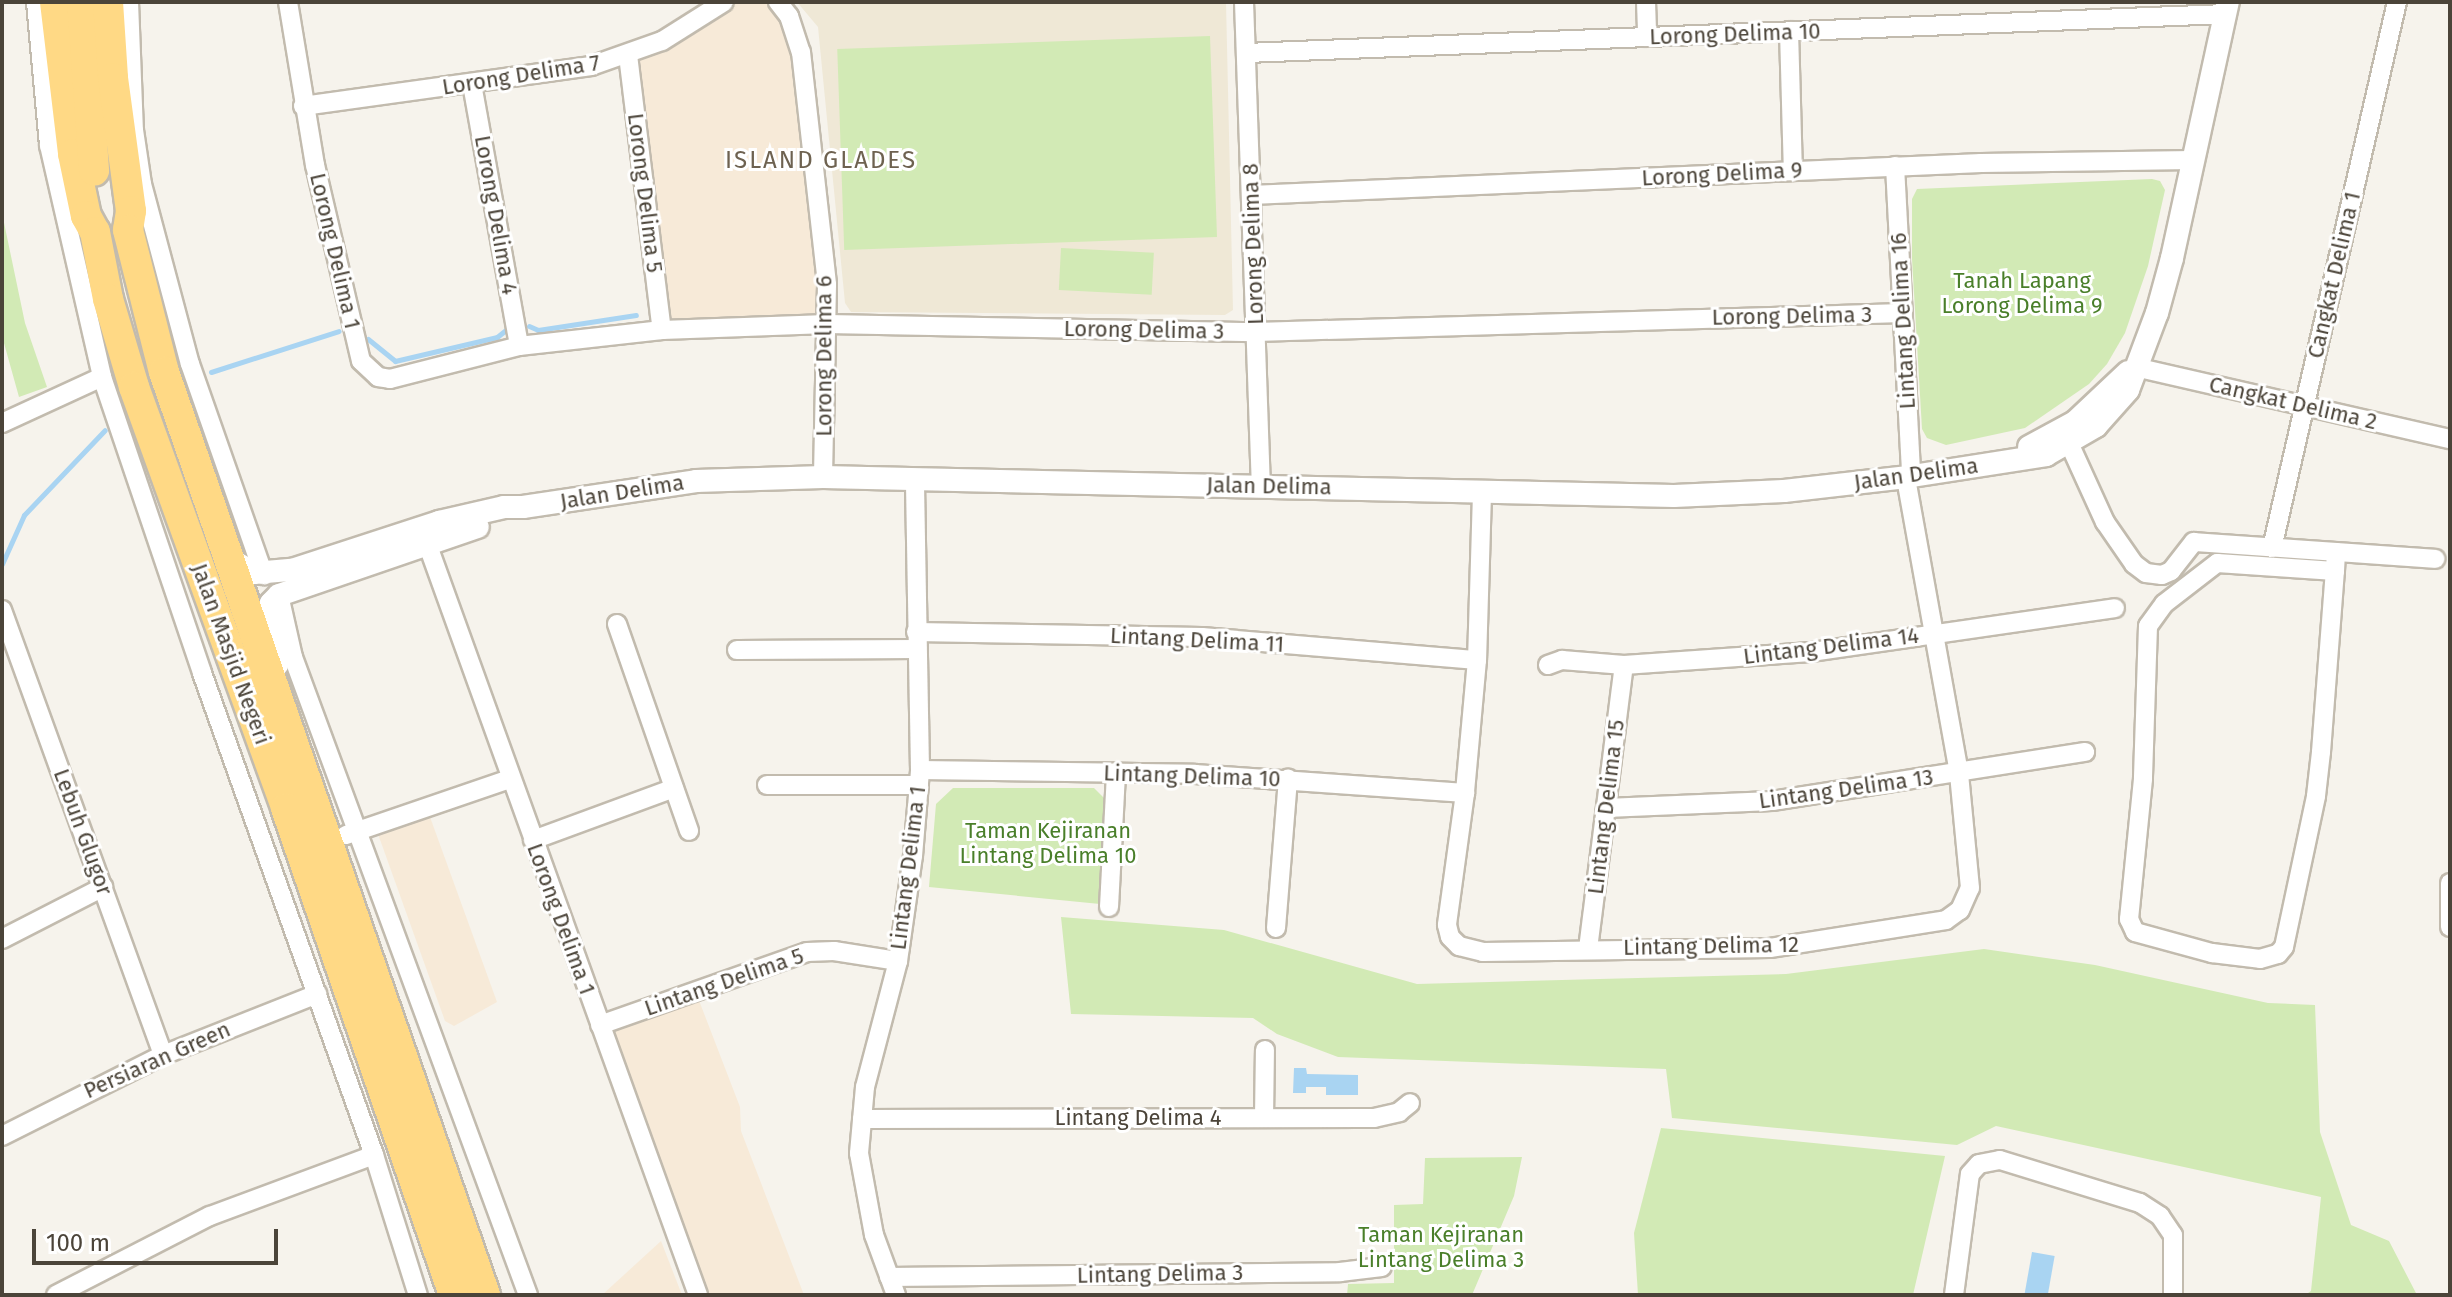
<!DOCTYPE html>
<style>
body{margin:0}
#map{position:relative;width:2452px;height:1297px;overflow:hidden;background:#f6f3ec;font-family:"Fira Sans",sans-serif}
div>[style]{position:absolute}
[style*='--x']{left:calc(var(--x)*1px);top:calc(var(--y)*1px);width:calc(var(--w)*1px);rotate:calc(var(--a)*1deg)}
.commercial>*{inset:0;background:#f7ead8}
.education>*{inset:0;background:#efe8d6}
.green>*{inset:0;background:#d2eab5;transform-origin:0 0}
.water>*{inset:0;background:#a9d4f2;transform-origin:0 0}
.stream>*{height:5px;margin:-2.5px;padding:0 2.5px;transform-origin:2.5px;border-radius:2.5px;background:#a9d4f2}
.roads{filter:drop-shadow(2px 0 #c2bbae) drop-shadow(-2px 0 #c2bbae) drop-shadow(0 2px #c2bbae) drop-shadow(0 -2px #c2bbae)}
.minor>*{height:18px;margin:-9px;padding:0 9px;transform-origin:9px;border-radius:9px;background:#fff}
.tertiary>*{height:22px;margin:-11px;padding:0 11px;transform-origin:11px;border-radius:11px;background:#fff}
.trunk>*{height:30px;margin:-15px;padding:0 15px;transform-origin:15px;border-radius:15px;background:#ffd985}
span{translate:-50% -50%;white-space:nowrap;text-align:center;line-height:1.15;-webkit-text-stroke:6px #fff;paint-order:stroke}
.street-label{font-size:22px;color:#4b4439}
.park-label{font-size:22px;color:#4a7f2a}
.neighbourhood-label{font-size:24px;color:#6e6250;letter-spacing:2px}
.frame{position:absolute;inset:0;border:4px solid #4b4439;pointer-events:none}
.scale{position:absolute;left:32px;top:1229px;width:246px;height:36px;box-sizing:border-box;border:4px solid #4b4439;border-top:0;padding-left:10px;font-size:24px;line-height:28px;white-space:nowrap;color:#4b4439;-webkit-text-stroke:6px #fff;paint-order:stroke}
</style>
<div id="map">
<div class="commercial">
<i style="clip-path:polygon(724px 2px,778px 2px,789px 16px,827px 324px,662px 330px,628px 55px)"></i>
<i style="clip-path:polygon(430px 817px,497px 1002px,454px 1026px,445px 1021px,378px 834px)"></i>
<i style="clip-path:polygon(695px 990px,740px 1107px,741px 1131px,804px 1295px,698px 1295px,600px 1025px)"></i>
<i style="clip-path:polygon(661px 1241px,682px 1295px,602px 1295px)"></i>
</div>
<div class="education">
<i style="clip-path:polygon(797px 2px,1226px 2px,1233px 310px,1225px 315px,851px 312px,845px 303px,818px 27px)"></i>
</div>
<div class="green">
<i style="left:1210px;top:36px;width:201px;height:373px;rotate:88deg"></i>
<i style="clip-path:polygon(2152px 179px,2160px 181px,2165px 190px,2148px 266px,2125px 333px,2107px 364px,2089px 384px,2025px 428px,1946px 445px,1927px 438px,1922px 429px,1912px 259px,1912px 199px,1917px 189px)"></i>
<i style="clip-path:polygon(2px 213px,25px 323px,47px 387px,19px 397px,2px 336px)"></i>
<i style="left:1061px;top:248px;width:93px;height:42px;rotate:3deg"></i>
<i style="clip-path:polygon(953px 788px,1094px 788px,1106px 800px,1100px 904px,929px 887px,936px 804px)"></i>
<i style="clip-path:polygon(1061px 917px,1224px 930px,1417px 984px,1786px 974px,1984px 949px,2095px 965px,2268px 1003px,2315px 1005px,2320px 1132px,2351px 1225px,2389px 1241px,2417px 1295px,2305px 1295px,2311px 1291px,2321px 1197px,1996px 1126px,1957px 1145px,1672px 1118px,1666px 1069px,1338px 1057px,1277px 1034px,1253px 1018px,1071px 1014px)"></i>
<i style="clip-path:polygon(1661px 1128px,1945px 1156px,1913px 1295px,1638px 1295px,1634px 1233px)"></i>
<i style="clip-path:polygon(1522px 1157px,1514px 1196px,1472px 1295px,1347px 1295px,1348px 1284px,1394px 1283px,1394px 1205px,1423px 1204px,1425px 1158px)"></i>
</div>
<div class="water">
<i style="clip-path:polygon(1294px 1068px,1306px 1068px,1307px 1074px,1358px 1075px,1358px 1095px,1326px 1095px,1326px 1087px,1306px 1087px,1306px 1093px,1293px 1093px)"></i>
<i style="left:2032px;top:1252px;width:23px;height:42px;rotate:10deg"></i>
</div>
<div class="stream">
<i style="--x:529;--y:326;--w:10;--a:24"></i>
<i style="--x:538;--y:330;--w:99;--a:-8.7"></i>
<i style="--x:368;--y:339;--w:35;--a:39"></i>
<i style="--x:395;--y:361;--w:105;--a:-13.2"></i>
<i style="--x:497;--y:337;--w:14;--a:-39"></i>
<i style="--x:211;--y:372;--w:134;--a:-17.8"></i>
<i style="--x:2;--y:564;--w:54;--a:-65.8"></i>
<i style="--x:24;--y:515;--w:117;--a:-46.4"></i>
</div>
<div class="roads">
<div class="minor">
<i style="--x:36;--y:2;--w:144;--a:84.8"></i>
<i style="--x:49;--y:145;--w:238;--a:77.1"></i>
<i style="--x:102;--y:377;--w:312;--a:71.3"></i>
<i style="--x:202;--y:673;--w:512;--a:70.36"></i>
<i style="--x:374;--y:1155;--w:147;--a:72.6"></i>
<i style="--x:129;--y:2;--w:128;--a:87.8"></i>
<i style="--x:134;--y:130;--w:55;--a:81.6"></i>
<i style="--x:142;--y:184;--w:186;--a:75.1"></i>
<i style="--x:190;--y:364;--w:224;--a:70.7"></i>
<i style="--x:288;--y:2;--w:165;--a:80.6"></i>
<i style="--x:315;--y:165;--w:201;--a:76.8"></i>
<i style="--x:361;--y:361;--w:23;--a:43"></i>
<i style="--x:378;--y:377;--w:12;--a:9"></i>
<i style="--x:390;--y:379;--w:133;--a:-14.3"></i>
<i style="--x:519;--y:346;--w:144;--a:-6.4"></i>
<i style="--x:662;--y:330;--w:165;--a:-2.1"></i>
<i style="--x:827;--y:324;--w:429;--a:1.1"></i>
<i style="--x:1256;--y:332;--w:647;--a:-1.68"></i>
<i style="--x:778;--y:2;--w:18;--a:52"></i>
<i style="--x:789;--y:16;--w:38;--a:72"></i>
<i style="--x:801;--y:52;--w:234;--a:83.6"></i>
<i style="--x:827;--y:285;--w:192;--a:91.2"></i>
<i style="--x:1244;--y:2;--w:484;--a:88"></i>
<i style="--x:1646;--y:2;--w:35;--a:88"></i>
<i style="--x:1789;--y:31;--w:140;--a:88.4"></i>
<i style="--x:1246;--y:53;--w:980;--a:-2.28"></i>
<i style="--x:628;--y:55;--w:277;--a:83"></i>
<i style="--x:472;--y:84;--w:266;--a:79.8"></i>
<i style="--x:303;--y:106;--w:291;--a:-7.9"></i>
<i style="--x:591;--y:66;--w:75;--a:-19.4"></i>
<i style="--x:662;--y:41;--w:73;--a:-32.2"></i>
<i style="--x:1895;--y:166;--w:310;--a:87"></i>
<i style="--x:1251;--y:195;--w:731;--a:-2.51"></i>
<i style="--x:1981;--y:163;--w:212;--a:-0.8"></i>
<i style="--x:2135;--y:367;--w:323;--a:12.9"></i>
<i style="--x:2;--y:423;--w:110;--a:-24.7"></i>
<i style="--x:2069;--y:443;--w:87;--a:65.5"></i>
<i style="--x:2105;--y:522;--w:51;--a:55.4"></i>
<i style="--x:2134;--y:564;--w:15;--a:37"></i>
<i style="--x:2146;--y:573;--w:16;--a:7"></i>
<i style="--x:2162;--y:575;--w:10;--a:-24"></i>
<i style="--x:2171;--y:571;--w:37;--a:-52"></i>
<i style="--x:2194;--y:542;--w:242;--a:4"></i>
<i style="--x:1482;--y:493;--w:167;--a:91.7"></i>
<i style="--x:1477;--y:660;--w:134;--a:95.2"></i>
<i style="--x:1465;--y:793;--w:133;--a:97.8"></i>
<i style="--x:1447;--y:925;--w:12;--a:76"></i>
<i style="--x:1450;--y:937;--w:13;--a:45"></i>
<i style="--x:1459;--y:946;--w:25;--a:14"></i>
<i style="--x:1483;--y:952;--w:287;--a:-0.8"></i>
<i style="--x:1770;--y:948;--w:178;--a:-9"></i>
<i style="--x:1946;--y:920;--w:17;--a:-36"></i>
<i style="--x:1960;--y:910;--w:24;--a:-66"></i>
<i style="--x:1970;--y:888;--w:116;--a:-95.5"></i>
<i style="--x:1959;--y:773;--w:301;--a:-100.2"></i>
<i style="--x:427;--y:543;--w:799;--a:70.18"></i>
<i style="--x:2272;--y:548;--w:560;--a:-77.11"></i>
<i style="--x:2335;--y:571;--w:118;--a:-176.1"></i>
<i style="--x:2217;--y:563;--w:67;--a:142.3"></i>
<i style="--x:2164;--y:604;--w:27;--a:126"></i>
<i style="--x:2148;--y:626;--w:153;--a:91.9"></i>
<i style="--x:2143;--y:779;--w:141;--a:95.7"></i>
<i style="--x:2129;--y:919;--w:14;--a:65"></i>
<i style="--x:2135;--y:932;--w:80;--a:15.3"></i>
<i style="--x:2212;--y:953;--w:48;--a:7.1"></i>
<i style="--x:2260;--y:959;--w:19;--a:-16"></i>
<i style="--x:2278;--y:954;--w:9;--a:-49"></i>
<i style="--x:2284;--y:947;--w:154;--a:-78"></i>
<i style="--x:2316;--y:796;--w:44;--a:-83.5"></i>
<i style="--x:2321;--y:752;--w:182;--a:-85.6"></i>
<i style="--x:2335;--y:571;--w:19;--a:-87"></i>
<i style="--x:279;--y:595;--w:64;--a:77.3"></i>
<i style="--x:293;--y:657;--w:680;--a:69.78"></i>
<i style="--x:2;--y:610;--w:473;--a:70.1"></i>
<i style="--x:617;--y:624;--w:219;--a:70.8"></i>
<i style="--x:916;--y:632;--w:286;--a:1"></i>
<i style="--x:1202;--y:637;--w:276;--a:4.8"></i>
<i style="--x:737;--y:650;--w:180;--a:-0.3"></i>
<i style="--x:1548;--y:665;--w:15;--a:-20"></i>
<i style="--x:1562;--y:660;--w:62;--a:4.6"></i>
<i style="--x:1624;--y:665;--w:187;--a:-4"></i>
<i style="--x:1811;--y:652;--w:307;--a:-8.2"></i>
<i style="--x:920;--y:770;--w:275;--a:0.8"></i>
<i style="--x:1195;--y:774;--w:271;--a:4"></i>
<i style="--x:767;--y:785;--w:152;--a:0"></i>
<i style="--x:1606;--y:808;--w:166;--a:-2.4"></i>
<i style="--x:1772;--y:801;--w:317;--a:-8.9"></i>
<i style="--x:346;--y:835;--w:173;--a:-18.9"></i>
<i style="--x:533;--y:840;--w:150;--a:-20.2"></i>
<i style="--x:2450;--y:883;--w:44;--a:90"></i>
<i style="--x:1109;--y:907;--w:135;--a:-87"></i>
<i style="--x:1276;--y:928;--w:150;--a:-85.4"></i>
<i style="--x:2;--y:939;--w:114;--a:-27.2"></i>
<i style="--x:1588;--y:949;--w:286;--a:-82.8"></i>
<i style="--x:600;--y:1025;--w:219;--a:-19.4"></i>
<i style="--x:807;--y:952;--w:27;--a:-2"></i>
<i style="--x:834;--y:951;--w:65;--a:8.9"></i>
<i style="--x:1264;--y:1118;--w:68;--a:-89.2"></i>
<i style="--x:862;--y:1119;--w:512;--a:-0.11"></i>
<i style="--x:1374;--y:1118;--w:26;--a:-13"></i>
<i style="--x:1399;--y:1112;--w:14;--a:-39"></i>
<i style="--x:2;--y:1136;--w:180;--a:-26.7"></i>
<i style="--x:163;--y:1055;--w:166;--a:-21.6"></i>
<i style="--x:889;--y:1277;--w:451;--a:-0.6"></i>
<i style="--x:1340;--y:1272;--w:42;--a:-6.8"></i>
<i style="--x:56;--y:1295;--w:173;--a:-27.2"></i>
<i style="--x:210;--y:1216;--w:175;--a:-20.4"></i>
<i style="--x:896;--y:1295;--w:64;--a:-110.1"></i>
<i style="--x:874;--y:1235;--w:83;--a:-100.4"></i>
<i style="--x:859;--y:1153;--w:66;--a:-84.8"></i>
<i style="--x:865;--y:1087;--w:130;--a:-75.3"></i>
<i style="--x:898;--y:961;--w:106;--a:-81.9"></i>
<i style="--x:913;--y:856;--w:86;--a:-85.3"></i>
<i style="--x:920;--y:770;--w:290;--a:-91"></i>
<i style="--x:1954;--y:1295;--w:122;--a:-82.5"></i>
<i style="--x:1970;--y:1174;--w:13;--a:-48"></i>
<i style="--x:1979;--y:1164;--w:21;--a:-11"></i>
<i style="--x:2000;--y:1160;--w:146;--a:17.1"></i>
<i style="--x:2140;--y:1203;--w:24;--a:33"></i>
<i style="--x:2160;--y:1216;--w:23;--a:56"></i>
<i style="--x:2173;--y:1235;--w:60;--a:90"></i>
</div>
<div class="tertiary">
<i style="--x:2029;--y:447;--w:52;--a:-28.5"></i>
<i style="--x:2075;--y:422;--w:73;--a:-43.3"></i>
<i style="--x:228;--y:558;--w:30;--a:30"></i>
<i style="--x:254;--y:573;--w:38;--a:-5"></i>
<i style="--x:292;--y:570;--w:155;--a:-18.1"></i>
<i style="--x:439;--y:522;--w:67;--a:-13"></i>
<i style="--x:504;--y:507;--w:19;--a:0"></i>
<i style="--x:523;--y:507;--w:175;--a:-8.5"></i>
<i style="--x:696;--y:481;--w:127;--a:-1.8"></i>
<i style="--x:823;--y:477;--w:851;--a:1.28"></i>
<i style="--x:1674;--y:496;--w:110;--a:-2.6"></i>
<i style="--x:1784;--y:491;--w:123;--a:-6.5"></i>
<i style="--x:1906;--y:477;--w:142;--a:-8.9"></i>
<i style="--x:2046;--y:455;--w:58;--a:-30.1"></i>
<i style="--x:2096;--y:426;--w:48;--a:-48.4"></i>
<i style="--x:2128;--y:390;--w:82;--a:-69.4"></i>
<i style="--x:2157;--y:313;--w:57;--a:-74.7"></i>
<i style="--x:2172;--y:258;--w:262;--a:-77.7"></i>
<i style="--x:277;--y:665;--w:54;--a:-99.6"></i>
<i style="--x:268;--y:612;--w:9;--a:-72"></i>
<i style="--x:271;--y:603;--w:11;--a:-45"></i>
<i style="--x:279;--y:595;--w:210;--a:-18.9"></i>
</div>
<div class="trunk">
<i style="--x:55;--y:2;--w:153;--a:83.2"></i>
<i style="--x:73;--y:154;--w:63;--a:78.2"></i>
<i style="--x:86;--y:216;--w:18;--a:61"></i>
<i style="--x:95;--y:232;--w:68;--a:79"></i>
<i style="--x:108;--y:299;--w:92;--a:73.5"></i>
<i style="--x:134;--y:387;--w:448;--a:70.1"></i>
<i style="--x:286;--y:808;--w:515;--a:70.97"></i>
<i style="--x:82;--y:2;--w:169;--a:85.9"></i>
<i style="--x:108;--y:2;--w:76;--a:86.2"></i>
<i style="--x:113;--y:78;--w:134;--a:82.3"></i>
<i style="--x:131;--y:211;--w:19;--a:99"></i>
<i style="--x:128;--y:230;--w:146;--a:75.8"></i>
<i style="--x:164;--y:372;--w:977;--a:70.82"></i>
</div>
</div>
<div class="street-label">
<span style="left:1735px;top:34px;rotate:-2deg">Lorong Delima 10</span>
<span style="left:521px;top:75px;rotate:-9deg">Lorong Delima 7</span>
<span style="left:1722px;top:174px;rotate:-3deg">Lorong Delima 9</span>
<span style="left:645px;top:193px;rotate:83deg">Lorong Delima 5</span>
<span style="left:496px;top:215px;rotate:80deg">Lorong Delima 4</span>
<span style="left:1253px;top:244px;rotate:-92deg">Lorong Delima 8</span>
<span style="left:335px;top:251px;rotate:77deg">Lorong Delima 1</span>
<span style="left:2334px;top:275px;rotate:-77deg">Cangkat Delima 1</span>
<span style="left:1792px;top:316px;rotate:-1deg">Lorong Delima 3</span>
<span style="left:1903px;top:321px;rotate:-93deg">Lintang Delima 16</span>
<span style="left:1144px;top:330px;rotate:1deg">Lorong Delima 3</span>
<span style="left:824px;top:356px;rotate:-90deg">Lorong Delima 6</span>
<span style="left:2293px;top:403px;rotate:13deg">Cangkat Delima 2</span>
<span style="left:1916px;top:474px;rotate:-8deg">Jalan Delima</span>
<span style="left:1269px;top:486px;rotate:1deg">Jalan Delima</span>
<span style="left:622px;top:492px;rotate:-9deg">Jalan Delima</span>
<span style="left:1197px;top:640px;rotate:3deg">Lintang Delima 11</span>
<span style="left:1831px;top:646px;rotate:-7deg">Lintang Delima 14</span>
<span style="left:231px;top:654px;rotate:70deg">Jalan Masjid Negeri</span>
<span style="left:1192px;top:776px;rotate:2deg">Lintang Delima 10</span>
<span style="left:1846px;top:789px;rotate:-8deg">Lintang Delima 13</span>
<span style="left:1606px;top:807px;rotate:-83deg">Lintang Delima 15</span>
<span style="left:83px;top:832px;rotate:70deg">Lebuh Glugor</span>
<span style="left:908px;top:868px;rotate:-83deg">Lintang Delima 1</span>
<span style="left:561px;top:919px;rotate:70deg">Lorong Delima 1</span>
<span style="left:1711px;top:946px;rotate:-1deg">Lintang Delima 12</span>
<span style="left:724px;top:982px;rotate:-19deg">Lintang Delima 5</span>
<span style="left:157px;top:1060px;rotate:-24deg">Persiaran Green</span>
<span style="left:1138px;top:1118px">Lintang Delima 4</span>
<span style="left:1160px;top:1274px;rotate:-1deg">Lintang Delima 3</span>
</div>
<div class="park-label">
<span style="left:2022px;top:293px">Tanah Lapang<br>Lorong Delima 9</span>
<span style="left:1048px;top:843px">Taman Kejiranan<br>Lintang Delima 10</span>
<span style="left:1441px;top:1247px">Taman Kejiranan<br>Lintang Delima 3</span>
</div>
<div class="neighbourhood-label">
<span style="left:821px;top:161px">ISLAND GLADES</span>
</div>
<div class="frame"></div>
<div class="scale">100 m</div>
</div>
